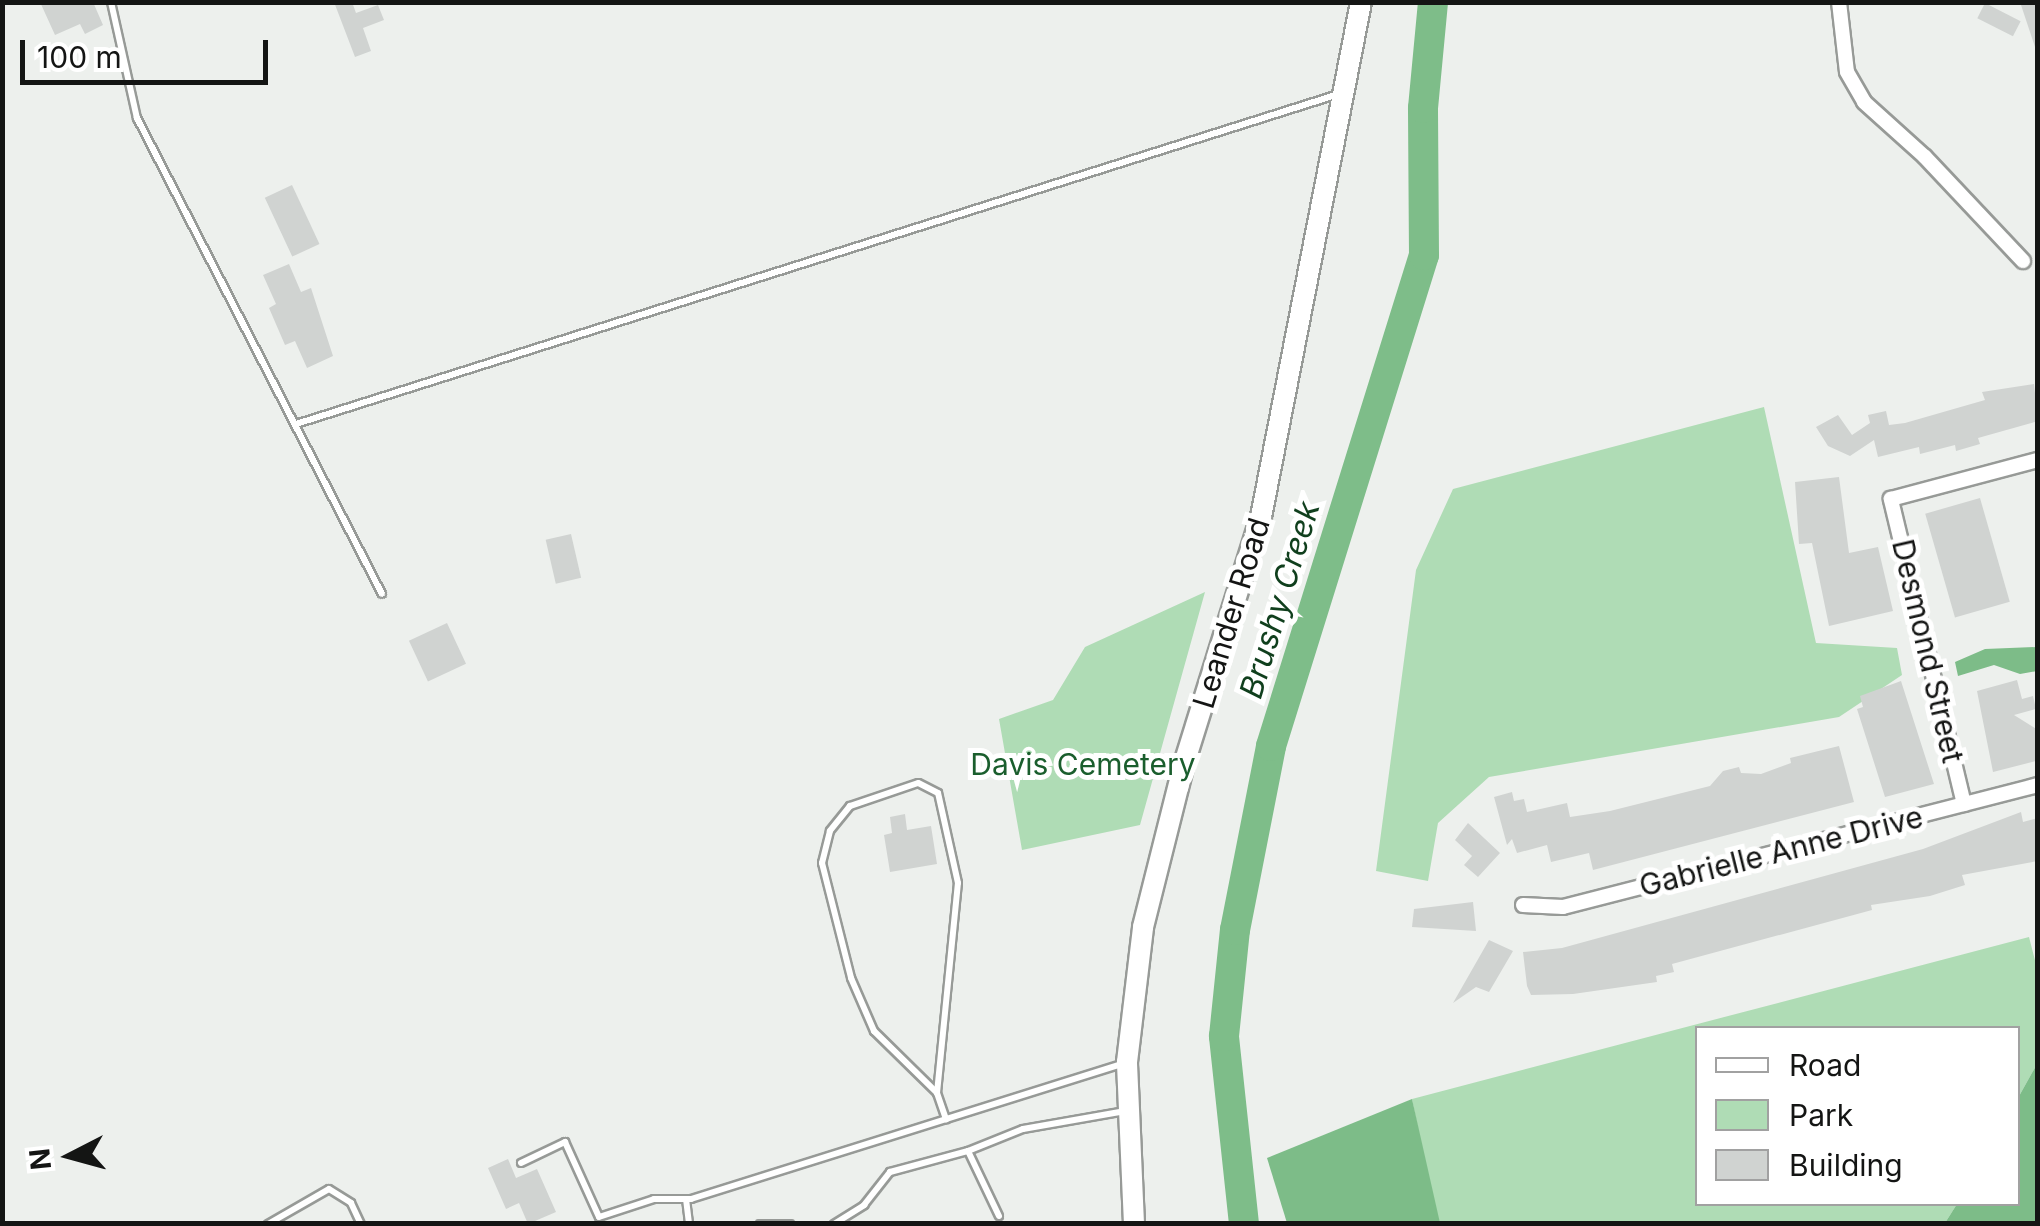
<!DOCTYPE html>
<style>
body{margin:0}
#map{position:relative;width:2040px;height:1226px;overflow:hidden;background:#edf0ed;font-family:Inter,sans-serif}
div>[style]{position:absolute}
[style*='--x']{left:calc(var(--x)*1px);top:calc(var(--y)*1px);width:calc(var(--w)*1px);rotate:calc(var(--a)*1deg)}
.green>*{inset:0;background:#afdcb5}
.forest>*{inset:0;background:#7dbc88}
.river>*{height:30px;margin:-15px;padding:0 15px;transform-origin:15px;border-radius:15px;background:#7ebd89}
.building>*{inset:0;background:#d0d3d1;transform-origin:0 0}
.roads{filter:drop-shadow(2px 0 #979a97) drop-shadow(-2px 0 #979a97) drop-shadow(0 2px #979a97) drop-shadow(0 -2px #979a97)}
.lane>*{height:6px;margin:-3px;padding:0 3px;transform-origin:3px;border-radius:3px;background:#fff}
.street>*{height:14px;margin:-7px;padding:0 7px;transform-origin:7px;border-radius:7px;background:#fff}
.secondary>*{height:20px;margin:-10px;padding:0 10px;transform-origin:10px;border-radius:10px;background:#fff}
span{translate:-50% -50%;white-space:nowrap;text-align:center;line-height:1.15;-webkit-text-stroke:10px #fff;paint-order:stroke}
.street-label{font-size:30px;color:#141514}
.park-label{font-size:30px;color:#1a5e2d}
.water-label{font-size:32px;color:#103f1d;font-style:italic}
.frame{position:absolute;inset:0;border:5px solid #141514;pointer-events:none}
.legend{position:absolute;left:1695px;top:1026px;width:325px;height:180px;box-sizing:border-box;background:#fff;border:2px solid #a1a1a1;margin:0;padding:12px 18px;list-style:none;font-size:30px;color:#141514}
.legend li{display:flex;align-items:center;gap:20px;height:50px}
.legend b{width:50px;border:2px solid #a1a1a1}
.north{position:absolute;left:20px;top:1106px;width:100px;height:100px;-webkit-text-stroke:8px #fff;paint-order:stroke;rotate:264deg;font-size:28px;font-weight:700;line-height:40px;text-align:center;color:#141514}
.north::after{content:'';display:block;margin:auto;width:35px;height:45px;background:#141514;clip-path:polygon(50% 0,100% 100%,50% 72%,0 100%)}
.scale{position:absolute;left:20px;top:40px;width:248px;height:45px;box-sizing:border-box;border:5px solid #141514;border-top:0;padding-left:12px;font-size:30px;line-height:35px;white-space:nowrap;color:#141514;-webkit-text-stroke:8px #fff;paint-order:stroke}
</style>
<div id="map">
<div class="green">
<i style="clip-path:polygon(1764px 407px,1816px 643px,1897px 648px,1902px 675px,1839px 717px,1489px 777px,1438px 823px,1428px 881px,1376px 871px,1416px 570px,1453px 489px)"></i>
<i style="clip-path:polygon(1205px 592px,1140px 825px,1022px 850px,999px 719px,1053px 700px,1085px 647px)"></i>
<i style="clip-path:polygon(2029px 937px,2037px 968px,2037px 1064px,2018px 1098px,2018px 1028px,1698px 1028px,1698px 1204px,1957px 1204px,1945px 1223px,1437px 1223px,1412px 1099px)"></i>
</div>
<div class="forest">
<i style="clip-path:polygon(2037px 647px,2037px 671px,2020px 674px,1994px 665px,1958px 676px,1955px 662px,1985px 649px)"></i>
<i style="clip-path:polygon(2037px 1064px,2037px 1223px,1945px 1223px,1957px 1204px,2018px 1204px,2018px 1098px)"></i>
<i style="clip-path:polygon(1412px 1099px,1440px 1223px,1287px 1223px,1267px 1158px)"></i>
</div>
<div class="river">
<i style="--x:1244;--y:1224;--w:189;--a:-96.1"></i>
<i style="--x:1224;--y:1036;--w:107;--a:-84.1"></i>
<i style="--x:1235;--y:930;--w:187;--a:-78.9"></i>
<i style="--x:1271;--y:746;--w:514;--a:-72.69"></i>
<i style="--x:1424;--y:255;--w:147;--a:-90.4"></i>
<i style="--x:1423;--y:108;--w:106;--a:-84.6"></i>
</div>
<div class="building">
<i style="clip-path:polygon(40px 2px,93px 2px,103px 25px,85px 34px,80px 24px,55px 35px)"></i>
<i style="clip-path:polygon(334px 2px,352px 2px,356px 13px,378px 5px,384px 20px,363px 28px,371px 51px,355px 57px)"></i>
<i style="clip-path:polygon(2020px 2px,2038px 2px,2038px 47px,2035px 47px)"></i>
<i style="left:1985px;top:3px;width:40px;height:17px;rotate:27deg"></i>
<i style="left:292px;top:185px;width:65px;height:30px;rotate:65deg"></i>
<i style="clip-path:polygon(289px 264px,301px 292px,311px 288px,333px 356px,307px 368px,295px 341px,285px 345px,269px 308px,276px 304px,263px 275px)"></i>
<i style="clip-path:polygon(2034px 384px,2038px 421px,1978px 438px,1980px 444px,1956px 451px,1955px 445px,1920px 454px,1919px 447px,1878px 457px,1874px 440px,1850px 456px,1828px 446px,1816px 427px,1838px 415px,1852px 435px,1870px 423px,1868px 415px,1886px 411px,1889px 425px,1905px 423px,1985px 400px,1982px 392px)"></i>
<i style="clip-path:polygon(1839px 477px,1849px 553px,1878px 547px,1893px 611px,1829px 626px,1812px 543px,1799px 544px,1795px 482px)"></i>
<i style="left:1980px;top:498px;width:108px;height:57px;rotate:74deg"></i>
<i style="left:571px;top:534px;width:45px;height:26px;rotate:77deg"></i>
<i style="left:447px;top:623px;width:45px;height:42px;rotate:65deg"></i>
<i style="clip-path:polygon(2017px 680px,2022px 699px,2033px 696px,2036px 709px,2014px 715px,2038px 730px,2036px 761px,1993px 772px,1977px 691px)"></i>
<i style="clip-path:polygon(1901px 681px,1934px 784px,1885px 797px,1857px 709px,1863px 707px,1860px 696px)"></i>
<i style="clip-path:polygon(1839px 746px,1854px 802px,1593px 870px,1589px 853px,1551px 862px,1547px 845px,1517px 853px,1512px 839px,1507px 845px,1494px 797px,1512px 792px,1514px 801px,1524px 799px,1527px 812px,1567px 803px,1570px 817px,1610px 811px,1710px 786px,1723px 771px,1739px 767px,1741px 773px,1761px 774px,1791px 763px,1790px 758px)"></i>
<i style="clip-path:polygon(2021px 812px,2023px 822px,2038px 818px,2038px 861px,1962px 875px,1965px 885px,1930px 896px,1871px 905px,1872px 910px,1672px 964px,1674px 972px,1656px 976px,1657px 982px,1573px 994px,1531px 995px,1527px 986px,1523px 952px,1562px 948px,1923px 849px)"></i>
<i style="clip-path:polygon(905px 814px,907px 830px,931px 826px,937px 864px,890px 872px,884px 835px,892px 833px,890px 817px)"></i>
<i style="clip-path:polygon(1468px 823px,1500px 853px,1478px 877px,1464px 865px,1472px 856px,1455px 840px)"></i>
<i style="clip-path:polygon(1473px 902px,1476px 931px,1412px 927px,1414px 909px)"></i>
<i style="clip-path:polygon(1489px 940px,1513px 951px,1489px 992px,1476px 987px,1453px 1003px)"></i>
<i style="clip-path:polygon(508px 1159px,516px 1178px,537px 1169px,556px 1212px,528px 1224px,519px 1203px,506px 1209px,488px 1168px)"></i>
</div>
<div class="roads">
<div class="lane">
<i style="--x:111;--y:2;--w:119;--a:77.4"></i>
<i style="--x:137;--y:118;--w:535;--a:62.76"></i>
<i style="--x:296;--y:424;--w:1094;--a:-17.56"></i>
<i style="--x:937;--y:1093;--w:211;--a:-84.3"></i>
<i style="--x:958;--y:883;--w:92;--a:-102.5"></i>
<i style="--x:938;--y:793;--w:22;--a:-153"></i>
<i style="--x:918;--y:783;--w:72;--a:161.3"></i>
<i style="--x:850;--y:806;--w:32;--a:129"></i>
<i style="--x:830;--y:831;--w:33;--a:104"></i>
<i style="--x:822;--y:863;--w:119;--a:75.8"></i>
<i style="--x:851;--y:978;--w:58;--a:66.5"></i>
<i style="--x:874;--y:1031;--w:88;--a:44.5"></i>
<i style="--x:937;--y:1093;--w:28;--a:71"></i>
<i style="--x:521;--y:1163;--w:49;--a:-25.5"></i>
<i style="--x:565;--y:1142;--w:82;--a:65.6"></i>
<i style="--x:599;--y:1217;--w:58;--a:-18.1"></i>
<i style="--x:654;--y:1199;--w:37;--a:0"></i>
<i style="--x:691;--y:1199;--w:451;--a:-17.4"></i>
<i style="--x:686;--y:1199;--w:25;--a:83"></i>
<i style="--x:999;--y:1216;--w:72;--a:-115.5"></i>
<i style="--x:968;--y:1151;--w:59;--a:-21.8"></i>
<i style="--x:1023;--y:1129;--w:104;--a:-10"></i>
<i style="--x:268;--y:1224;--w:70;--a:-29.8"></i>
<i style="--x:329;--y:1189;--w:26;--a:32"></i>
<i style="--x:351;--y:1203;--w:23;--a:65"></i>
<i style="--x:760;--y:1224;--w:30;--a:0"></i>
<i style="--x:834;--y:1224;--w:36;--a:-32"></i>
<i style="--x:864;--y:1205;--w:42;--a:-51.8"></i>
<i style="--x:890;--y:1172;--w:81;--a:-15.1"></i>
</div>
<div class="street">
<i style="--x:1839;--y:2;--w:70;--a:83.5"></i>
<i style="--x:1847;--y:72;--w:34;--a:60"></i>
<i style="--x:1864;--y:102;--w:82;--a:42"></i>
<i style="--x:1925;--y:157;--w:143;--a:46.7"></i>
<i style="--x:1964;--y:804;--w:314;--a:-103.5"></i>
<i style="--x:1891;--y:499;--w:152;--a:-14.9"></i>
<i style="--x:1523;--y:905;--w:40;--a:2.9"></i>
<i style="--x:1563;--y:907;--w:490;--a:-14.4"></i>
</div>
<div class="secondary">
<i style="--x:1134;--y:1224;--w:162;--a:-92.5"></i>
<i style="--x:1127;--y:1062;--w:136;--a:-83.2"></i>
<i style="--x:1143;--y:927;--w:168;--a:-75.9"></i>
<i style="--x:1184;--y:764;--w:259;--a:-72.7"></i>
<i style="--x:1261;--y:517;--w:525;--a:-79.01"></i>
</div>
</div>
<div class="street-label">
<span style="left:1231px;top:613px;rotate:-73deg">Leander Road</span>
<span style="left:1928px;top:651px;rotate:77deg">Desmond Street</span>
<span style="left:1781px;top:851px;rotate:-14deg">Gabrielle Anne Drive</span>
</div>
<div class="park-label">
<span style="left:1083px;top:764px">Davis Cemetery</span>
</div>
<div class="water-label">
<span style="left:1280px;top:600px;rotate:-73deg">Brushy Creek</span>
</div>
<div class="frame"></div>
<ul class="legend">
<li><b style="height:12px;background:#fff"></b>Road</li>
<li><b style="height:28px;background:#afdcb5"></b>Park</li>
<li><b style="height:28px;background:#d0d3d1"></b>Building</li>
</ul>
<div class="north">N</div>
<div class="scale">100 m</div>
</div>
